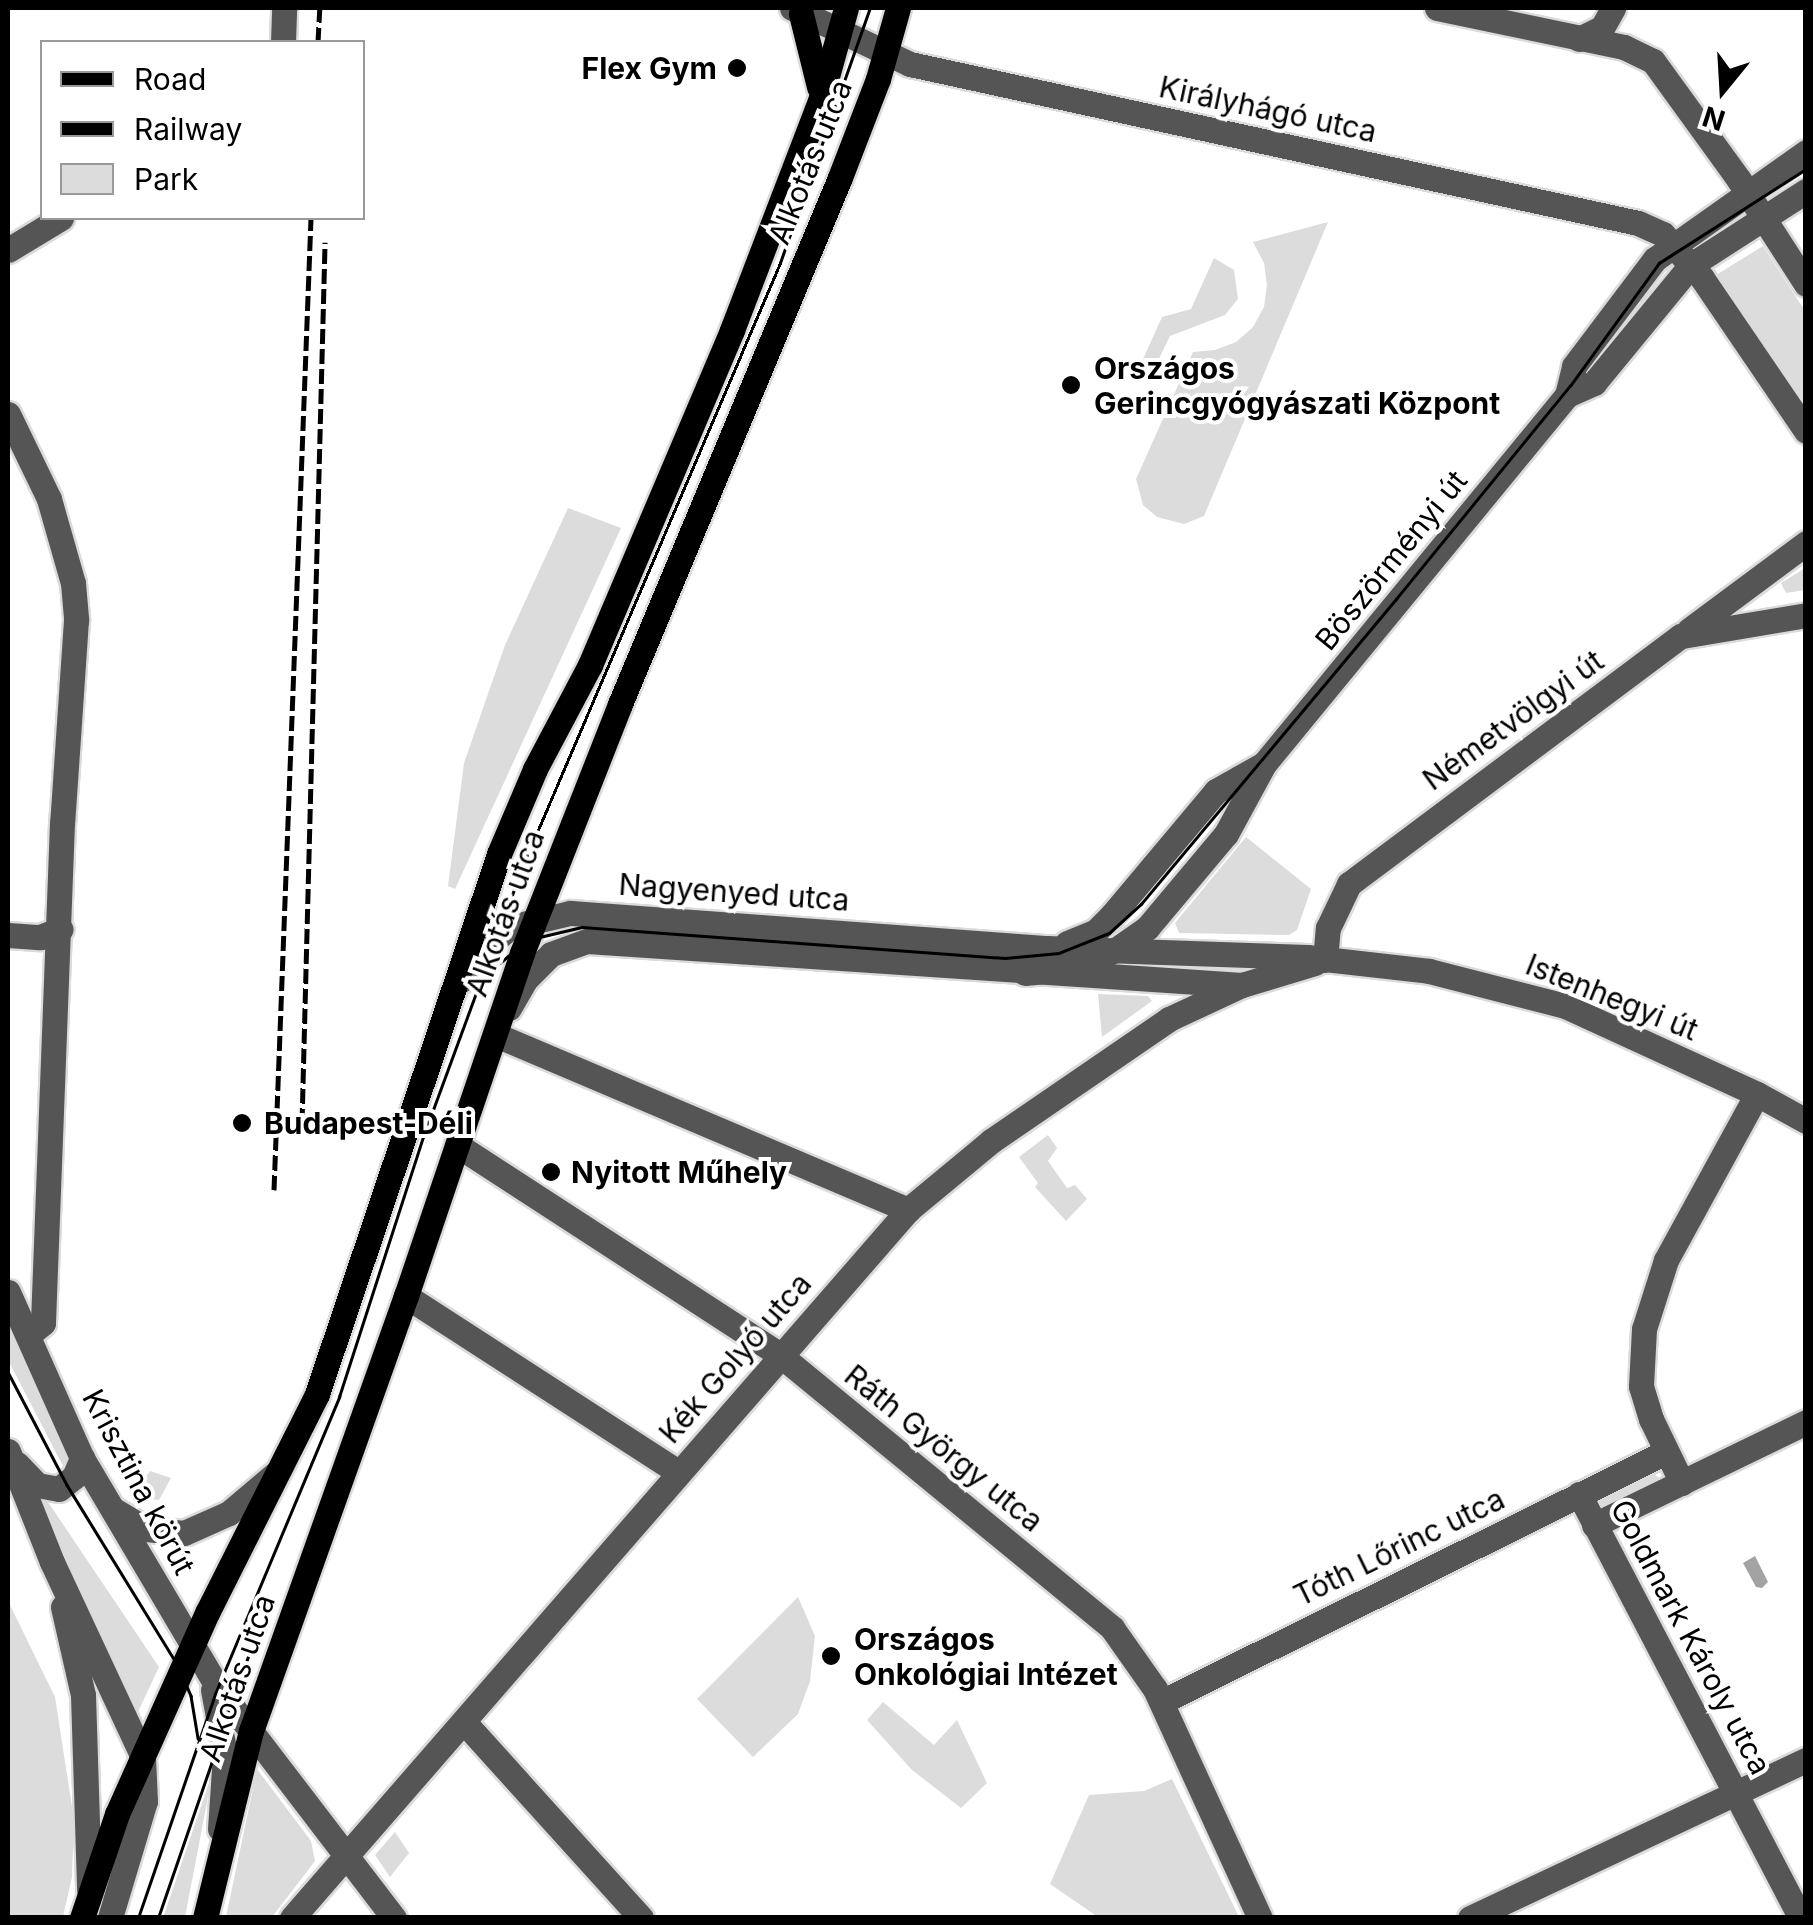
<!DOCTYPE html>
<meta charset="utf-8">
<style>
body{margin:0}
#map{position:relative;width:1813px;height:1925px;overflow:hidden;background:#fff;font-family:Inter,sans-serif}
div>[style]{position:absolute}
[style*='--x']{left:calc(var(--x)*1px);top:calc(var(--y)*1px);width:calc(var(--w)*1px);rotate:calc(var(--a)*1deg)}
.green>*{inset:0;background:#dcdcdc}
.water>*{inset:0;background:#a3a3a3}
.roads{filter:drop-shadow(2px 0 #dbdbdb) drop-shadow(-2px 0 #dbdbdb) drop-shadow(0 2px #dbdbdb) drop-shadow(0 -2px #dbdbdb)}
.minor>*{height:25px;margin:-12.5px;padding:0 12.5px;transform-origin:12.5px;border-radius:12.5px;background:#555}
.major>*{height:25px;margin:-12.5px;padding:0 12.5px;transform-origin:12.5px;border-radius:12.5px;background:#000}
.tram>*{height:2.5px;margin:-1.25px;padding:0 1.25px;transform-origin:1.25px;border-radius:1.25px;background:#000}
.rail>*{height:5px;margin-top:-2.5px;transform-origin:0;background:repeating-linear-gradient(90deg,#000 0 15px,transparent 0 20px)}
.dots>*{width:28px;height:28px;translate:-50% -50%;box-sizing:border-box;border:5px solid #fff;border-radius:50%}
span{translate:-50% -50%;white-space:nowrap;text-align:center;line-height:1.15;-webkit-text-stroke:8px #fff;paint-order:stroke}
.poi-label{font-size:30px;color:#000;font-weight:700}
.right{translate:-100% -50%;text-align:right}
.left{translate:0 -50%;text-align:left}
.street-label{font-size:30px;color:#000}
.frame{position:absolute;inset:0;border:10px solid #000;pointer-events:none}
.legend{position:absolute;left:40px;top:40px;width:325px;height:180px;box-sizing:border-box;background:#fff;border:2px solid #999;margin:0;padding:12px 18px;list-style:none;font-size:30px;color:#000}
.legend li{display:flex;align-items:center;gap:20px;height:50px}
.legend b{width:50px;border:2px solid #999}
.north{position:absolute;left:1673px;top:40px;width:100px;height:100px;-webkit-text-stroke:8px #fff;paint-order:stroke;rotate:198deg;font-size:28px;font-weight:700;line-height:40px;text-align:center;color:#000}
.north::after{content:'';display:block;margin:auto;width:35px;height:45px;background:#000;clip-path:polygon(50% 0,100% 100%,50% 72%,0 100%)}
</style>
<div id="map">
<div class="green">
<i style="clip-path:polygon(1328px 222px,1204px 516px,1184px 524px,1157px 517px,1143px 505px,1136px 479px,1193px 352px,1215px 350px,1236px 342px,1253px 327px,1264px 307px,1267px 285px,1264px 263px,1253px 242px)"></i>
<i style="clip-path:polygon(1763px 246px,1805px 311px,1805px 407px,1716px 275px)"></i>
<i style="clip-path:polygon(1214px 258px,1234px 270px,1238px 299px,1225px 315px,1170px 336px,1147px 383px,1135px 377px,1162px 317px,1191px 309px)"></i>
<i style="clip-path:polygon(568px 508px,621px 528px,455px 889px,448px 886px,464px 763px,505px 645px)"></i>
<i style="clip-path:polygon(1805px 568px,1805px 590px,1786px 593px,1781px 583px)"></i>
<i style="clip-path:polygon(1246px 837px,1311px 889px,1297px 930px,1289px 935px,1179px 933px,1175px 923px)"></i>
<i style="clip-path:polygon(1098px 994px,1148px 996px,1152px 1001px,1102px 1037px)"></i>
<i style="clip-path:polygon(1048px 1135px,1057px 1148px,1048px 1161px,1067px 1188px,1075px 1185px,1087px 1199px,1066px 1221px,1035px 1187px,1038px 1183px,1019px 1157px)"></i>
<i style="clip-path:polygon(8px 1318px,71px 1449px,64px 1468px,8px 1360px)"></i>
<i style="clip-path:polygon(1650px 1470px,1660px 1479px,1651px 1486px,1601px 1509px,1594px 1496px)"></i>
<i style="clip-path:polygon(150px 1471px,171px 1478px,159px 1500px,150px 1499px,142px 1483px)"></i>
<i style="clip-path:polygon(41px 1501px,48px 1502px,159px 1667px,137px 1714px,56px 1543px)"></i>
<i style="clip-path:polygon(798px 1597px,815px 1636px,810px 1681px,798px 1714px,753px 1757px,697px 1699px)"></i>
<i style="clip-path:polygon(8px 1601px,55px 1697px,74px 1820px,72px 1877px,63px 1917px,8px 1917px)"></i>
<i style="clip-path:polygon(883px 1702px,934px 1745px,957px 1720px,987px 1783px,961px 1808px,912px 1770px,867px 1720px)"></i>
<i style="clip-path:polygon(257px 1769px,311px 1841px,315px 1861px,272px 1917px,226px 1917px)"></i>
<i style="clip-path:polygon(213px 1771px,185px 1917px,163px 1918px)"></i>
<i style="clip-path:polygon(1172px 1779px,1239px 1917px,1098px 1917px,1050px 1884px,1089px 1795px,1144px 1791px)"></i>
<i style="clip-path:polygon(395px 1832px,409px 1853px,390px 1877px,375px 1855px)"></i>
</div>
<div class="water">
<i style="clip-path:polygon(1755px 1556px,1768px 1582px,1762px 1588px,1756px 1587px,1743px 1563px)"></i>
</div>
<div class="roads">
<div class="minor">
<i style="--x:792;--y:8;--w:131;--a:25.4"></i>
<i style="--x:910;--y:64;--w:745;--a:12.32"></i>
<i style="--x:1638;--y:223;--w:27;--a:24"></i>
<i style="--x:1663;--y:234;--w:59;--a:48.4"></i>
<i style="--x:1702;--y:278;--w:185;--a:55.8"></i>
<i style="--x:1437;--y:8;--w:191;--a:11.8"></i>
<i style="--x:1624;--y:47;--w:32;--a:26"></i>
<i style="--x:1653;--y:61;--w:147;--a:54.1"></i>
<i style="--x:1739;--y:180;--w:124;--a:57.2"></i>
<i style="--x:1579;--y:39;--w:25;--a:-26"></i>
<i style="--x:1602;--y:28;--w:23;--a:-61"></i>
<i style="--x:283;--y:42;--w:34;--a:-88"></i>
<i style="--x:8;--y:250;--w:62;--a:-31.1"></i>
<i style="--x:1567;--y:395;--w:30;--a:-24"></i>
<i style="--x:1594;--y:383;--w:153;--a:-50.6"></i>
<i style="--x:1691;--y:265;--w:137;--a:-32.8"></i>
<i style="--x:8;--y:414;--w:94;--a:64.2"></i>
<i style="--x:49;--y:499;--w:87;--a:74.1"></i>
<i style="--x:73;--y:583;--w:37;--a:85"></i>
<i style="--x:76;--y:620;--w:203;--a:93.9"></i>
<i style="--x:62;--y:823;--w:500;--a:92.18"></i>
<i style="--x:43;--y:1323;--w:19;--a:141"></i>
<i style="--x:1689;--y:630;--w:146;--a:-36.6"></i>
<i style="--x:8;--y:935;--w:32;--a:4"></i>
<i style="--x:40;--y:937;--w:22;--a:-21"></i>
<i style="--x:1067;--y:943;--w:31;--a:-22"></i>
<i style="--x:1096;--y:931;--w:23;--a:-45"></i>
<i style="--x:1112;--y:915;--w:162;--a:-50"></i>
<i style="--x:1216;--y:791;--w:55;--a:-29.4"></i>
<i style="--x:1325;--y:960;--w:32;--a:-85"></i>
<i style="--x:1328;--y:928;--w:49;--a:-64.5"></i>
<i style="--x:1349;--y:884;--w:414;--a:-36.8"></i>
<i style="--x:1681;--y:636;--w:127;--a:-9.5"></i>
<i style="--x:1025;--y:973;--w:51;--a:-5.6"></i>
<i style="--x:1076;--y:968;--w:45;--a:-24.9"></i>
<i style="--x:1117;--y:949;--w:37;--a:-35"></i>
<i style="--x:1147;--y:928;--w:123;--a:-50"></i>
<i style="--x:1226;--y:834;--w:80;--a:-61.5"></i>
<i style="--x:1264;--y:764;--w:477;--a:-50.6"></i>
<i style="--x:1567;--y:395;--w:30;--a:-76"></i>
<i style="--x:1574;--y:366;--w:134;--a:-52.9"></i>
<i style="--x:1655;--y:259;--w:185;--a:-35.3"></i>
<i style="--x:461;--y:980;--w:27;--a:-59"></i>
<i style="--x:475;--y:957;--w:46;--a:-40.6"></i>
<i style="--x:510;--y:927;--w:62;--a:-13.1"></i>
<i style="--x:570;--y:913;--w:477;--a:4.2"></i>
<i style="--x:1046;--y:948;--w:261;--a:2"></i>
<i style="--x:1307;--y:957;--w:123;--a:6.5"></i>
<i style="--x:1429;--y:971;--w:140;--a:14.4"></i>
<i style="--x:1565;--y:1006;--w:211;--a:24.6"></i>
<i style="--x:1757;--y:1094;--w:56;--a:28.9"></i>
<i style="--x:509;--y:1008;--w:34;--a:-60"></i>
<i style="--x:526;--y:979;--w:35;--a:-45"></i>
<i style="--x:551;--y:954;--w:38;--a:-20"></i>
<i style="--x:587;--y:941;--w:656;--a:3.84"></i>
<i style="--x:1242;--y:985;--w:76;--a:-16.8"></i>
<i style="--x:496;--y:1035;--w:448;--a:23"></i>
<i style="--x:457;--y:1145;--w:385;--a:33"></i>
<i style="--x:780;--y:1355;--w:430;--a:39.4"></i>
<i style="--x:1112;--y:1628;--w:75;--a:54.8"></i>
<i style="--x:1155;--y:1689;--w:252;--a:65.4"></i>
<i style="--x:8;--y:1292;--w:182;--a:66"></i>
<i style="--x:82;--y:1458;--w:267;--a:59.4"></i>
<i style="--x:218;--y:1688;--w:290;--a:52.6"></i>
<i style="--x:406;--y:1296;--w:324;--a:32.9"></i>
<i style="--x:8;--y:1451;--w:119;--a:68.4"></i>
<i style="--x:52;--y:1562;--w:215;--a:65"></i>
<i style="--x:143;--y:1757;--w:44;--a:87.4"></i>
<i style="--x:145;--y:1801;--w:122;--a:106.7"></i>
<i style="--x:17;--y:1464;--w:29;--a:46"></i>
<i style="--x:37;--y:1485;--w:22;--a:10"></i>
<i style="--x:59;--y:1489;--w:19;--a:-39"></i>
<i style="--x:74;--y:1477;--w:21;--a:-67"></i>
<i style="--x:1682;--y:1483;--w:71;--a:-115.8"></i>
<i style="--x:1651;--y:1419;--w:34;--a:-107"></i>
<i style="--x:1641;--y:1386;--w:57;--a:-87"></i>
<i style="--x:1644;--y:1329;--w:72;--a:-72.3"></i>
<i style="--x:1666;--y:1260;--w:189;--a:-61.3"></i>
<i style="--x:1579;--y:1494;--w:479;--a:62.4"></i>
<i style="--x:114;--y:1510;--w:37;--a:31"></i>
<i style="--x:146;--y:1529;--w:38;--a:6"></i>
<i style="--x:184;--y:1533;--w:49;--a:-24"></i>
<i style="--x:229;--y:1513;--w:59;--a:-40.2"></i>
<i style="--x:1594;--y:1525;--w:236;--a:-25.9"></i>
<i style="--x:63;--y:1607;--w:90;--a:77.2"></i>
<i style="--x:83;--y:1695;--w:195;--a:88.2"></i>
<i style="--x:213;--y:1690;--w:65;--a:79.4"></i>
<i style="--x:225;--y:1754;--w:75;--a:93.8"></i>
<i style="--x:1161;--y:1702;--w:563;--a:-26.34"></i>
<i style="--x:464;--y:1722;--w:264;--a:47.9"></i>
<i style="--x:292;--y:1918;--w:938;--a:-48.97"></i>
<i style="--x:908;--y:1210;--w:108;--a:-39.7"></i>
<i style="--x:991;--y:1141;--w:216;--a:-34.4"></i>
<i style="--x:1169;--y:1019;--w:81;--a:-25"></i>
<i style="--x:1470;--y:1918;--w:371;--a:-25.2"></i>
</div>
<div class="major">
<i style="--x:801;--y:14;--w:75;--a:76.1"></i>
<i style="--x:82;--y:1918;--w:110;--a:-71.4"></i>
<i style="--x:117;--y:1814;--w:222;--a:-65.9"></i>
<i style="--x:208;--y:1611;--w:243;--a:-63.3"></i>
<i style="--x:317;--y:1394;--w:570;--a:-71.37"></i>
<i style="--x:499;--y:854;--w:92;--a:-67"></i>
<i style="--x:535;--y:769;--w:118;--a:-62.1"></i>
<i style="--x:590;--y:665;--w:364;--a:-67"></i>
<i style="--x:732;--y:330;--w:248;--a:-69"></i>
<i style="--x:821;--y:98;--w:93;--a:-74.5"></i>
<i style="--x:205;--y:1918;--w:193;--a:-76.2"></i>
<i style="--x:251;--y:1731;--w:462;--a:-70.4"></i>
<i style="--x:406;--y:1296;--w:362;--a:-71.3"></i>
<i style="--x:522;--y:953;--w:268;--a:-68.5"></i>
<i style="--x:620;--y:704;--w:568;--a:-67.32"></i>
<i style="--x:839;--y:180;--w:108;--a:-68.9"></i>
<i style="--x:878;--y:79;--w:74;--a:-74.3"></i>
</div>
</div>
<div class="tram">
<i style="--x:487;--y:974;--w:52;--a:-40.4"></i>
<i style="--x:527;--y:940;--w:57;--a:-13.3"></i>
<i style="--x:582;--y:927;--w:424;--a:4.2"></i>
<i style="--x:1005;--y:958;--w:54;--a:-5.3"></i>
<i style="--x:1059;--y:953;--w:54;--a:-21.8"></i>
<i style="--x:1109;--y:933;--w:43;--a:-42.2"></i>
<i style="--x:1141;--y:904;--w:398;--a:-50.1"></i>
<i style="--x:1396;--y:599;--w:275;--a:-50.8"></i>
<i style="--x:1570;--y:386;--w:152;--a:-54.1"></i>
<i style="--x:1659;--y:263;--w:174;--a:-32.6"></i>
<i style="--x:8;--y:1372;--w:127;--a:62.4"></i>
<i style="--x:67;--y:1485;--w:210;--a:58.4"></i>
<i style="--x:177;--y:1664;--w:35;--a:66"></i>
<i style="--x:191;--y:1696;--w:43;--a:80.5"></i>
<i style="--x:138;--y:1918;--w:237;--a:-71"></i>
<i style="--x:215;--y:1694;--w:322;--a:-67.3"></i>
<i style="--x:339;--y:1397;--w:273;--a:-72.1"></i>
<i style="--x:423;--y:1137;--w:290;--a:-69.8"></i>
<i style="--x:523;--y:865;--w:655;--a:-66.88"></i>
<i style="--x:780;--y:263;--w:270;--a:-70.6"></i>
<i style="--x:158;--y:1918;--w:311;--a:-71"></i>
</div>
<div class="rail">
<i style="--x:318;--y:42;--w:34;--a:-87"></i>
<i style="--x:302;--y:1123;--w:881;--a:-88.5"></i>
<i style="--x:274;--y:1190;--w:973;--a:-87.82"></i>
</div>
<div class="dots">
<i style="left:737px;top:68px;background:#000"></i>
<i style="left:1071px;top:385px;background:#000"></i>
<i style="left:242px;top:1123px;background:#000"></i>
<i style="left:551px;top:1172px;background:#000"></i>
<i style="left:831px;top:1656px;background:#000"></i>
</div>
<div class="poi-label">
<span class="right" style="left:717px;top:68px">Flex Gym</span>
<span class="left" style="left:1094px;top:385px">Országos<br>Gerincgyógyászati Központ</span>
<span class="left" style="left:264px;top:1123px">Budapest-Déli</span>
<span class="left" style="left:571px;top:1172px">Nyitott Műhely</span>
<span class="left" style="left:854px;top:1656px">Országos<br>Onkológiai Intézet</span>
</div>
<div class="street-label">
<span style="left:1268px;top:109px;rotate:12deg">Királyhágó utca</span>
<span style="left:810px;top:162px;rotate:-68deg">Alkotás utca</span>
<span style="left:1391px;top:560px;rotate:-51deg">Böszörményi út</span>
<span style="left:1513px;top:720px;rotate:-36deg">Németvölgyi út</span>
<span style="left:734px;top:892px;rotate:4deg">Nagyenyed utca</span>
<span style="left:505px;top:913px;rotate:-70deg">Alkotás utca</span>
<span style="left:1612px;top:997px;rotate:22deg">Istenhegyi út</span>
<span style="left:735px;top:1358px;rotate:-49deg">Kék Golyó utca</span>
<span style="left:944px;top:1448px;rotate:39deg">Ráth György utca</span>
<span style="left:139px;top:1482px;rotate:62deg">Krisztina körút</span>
<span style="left:1399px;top:1547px;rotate:-26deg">Tóth Lőrinc utca</span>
<span style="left:1691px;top:1637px;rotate:62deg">Goldmark Károly utca</span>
<span style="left:237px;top:1678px;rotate:-71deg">Alkotás utca</span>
</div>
<div class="frame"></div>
<ul class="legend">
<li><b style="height:12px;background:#000"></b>Road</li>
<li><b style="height:12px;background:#000"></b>Railway</li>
<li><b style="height:28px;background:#dcdcdc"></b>Park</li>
</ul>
<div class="north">N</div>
</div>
